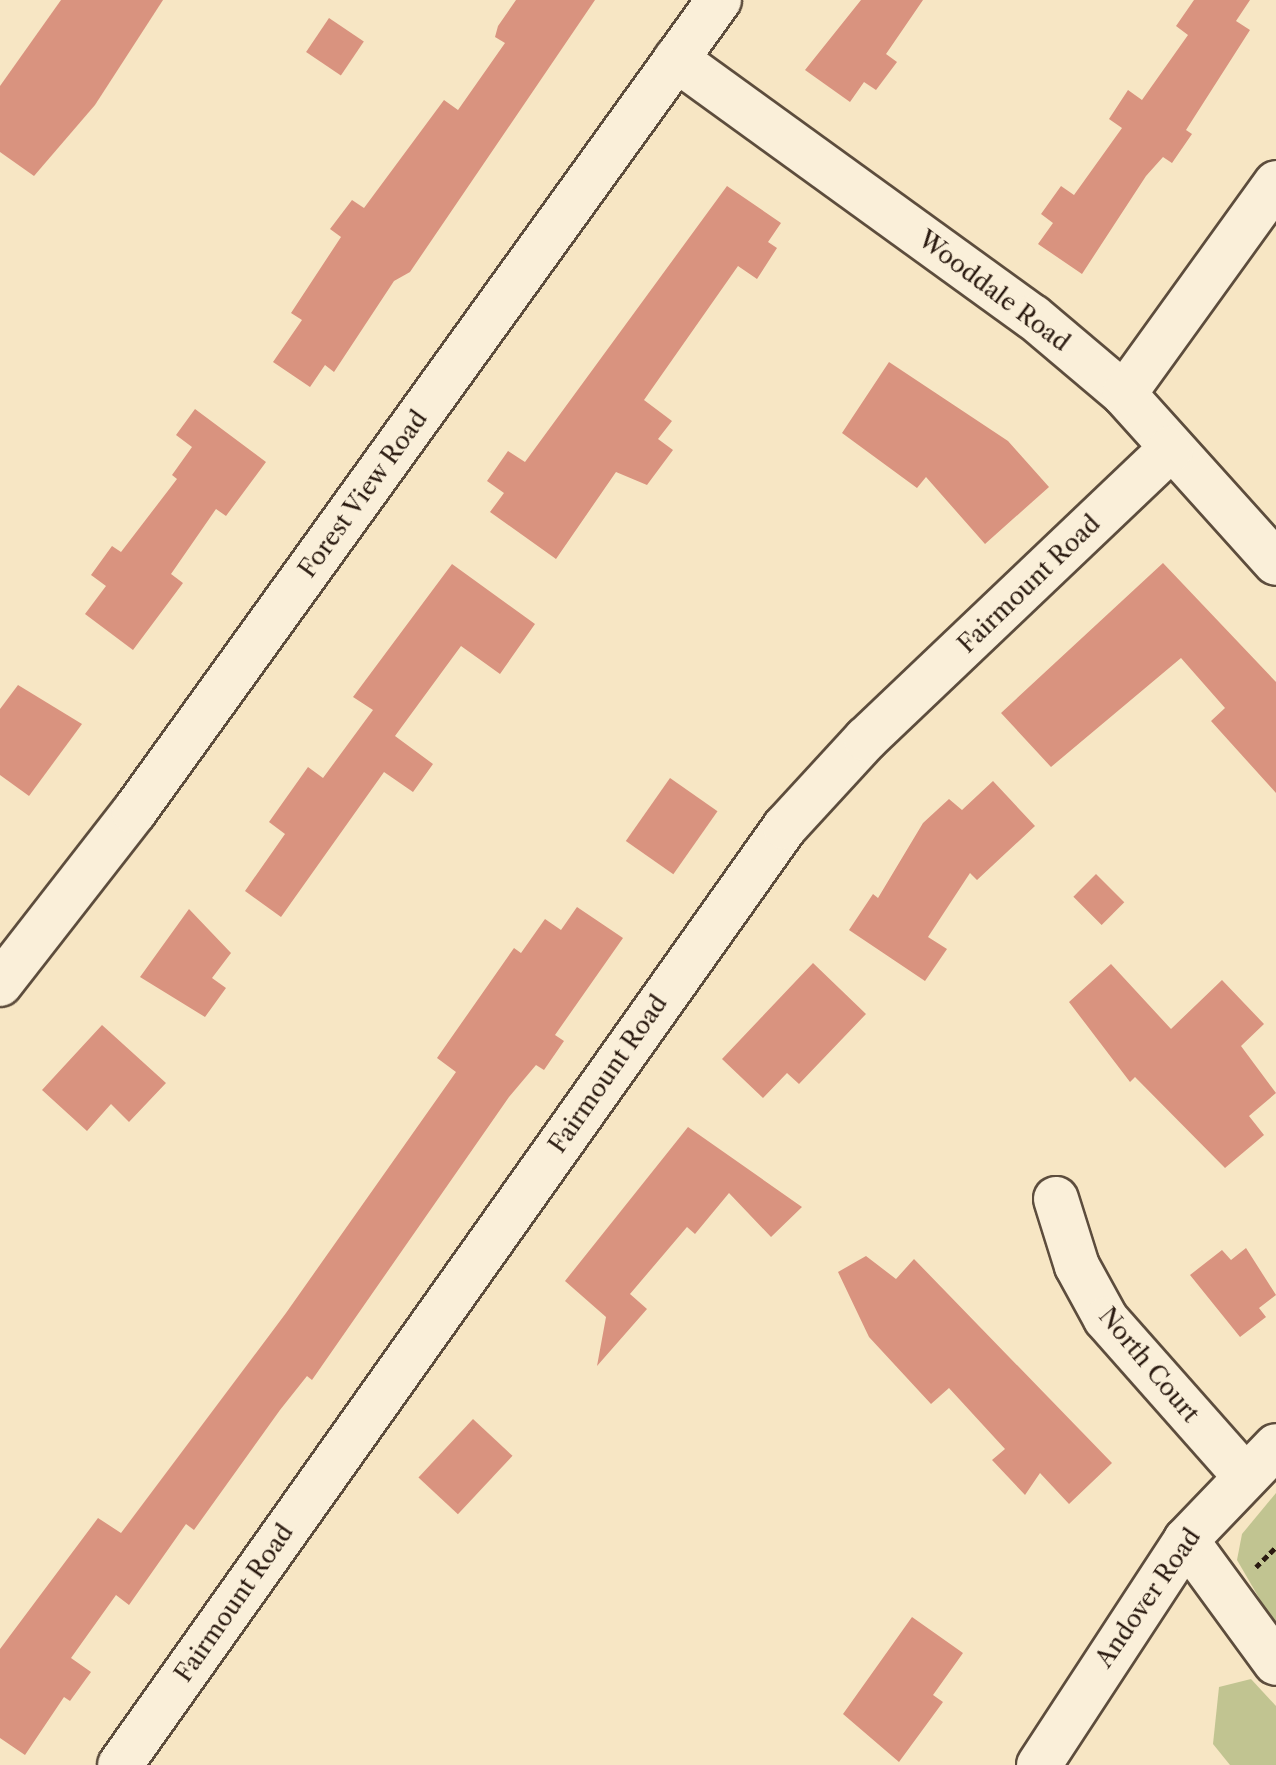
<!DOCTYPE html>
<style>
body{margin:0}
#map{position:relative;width:1276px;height:1765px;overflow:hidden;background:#f7e6c4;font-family:"Libre Caslon Text",serif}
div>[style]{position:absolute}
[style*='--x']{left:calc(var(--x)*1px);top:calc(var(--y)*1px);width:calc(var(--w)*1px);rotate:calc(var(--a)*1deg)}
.green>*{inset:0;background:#c1c491}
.building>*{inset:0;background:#d9937f;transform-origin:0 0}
.path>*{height:5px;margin-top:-2.5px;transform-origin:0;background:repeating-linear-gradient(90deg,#2a1a10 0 6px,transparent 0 10px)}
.roads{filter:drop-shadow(2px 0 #5d4d3d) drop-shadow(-2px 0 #5d4d3d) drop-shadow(0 2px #5d4d3d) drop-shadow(0 -2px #5d4d3d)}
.street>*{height:44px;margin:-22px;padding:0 22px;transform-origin:22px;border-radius:22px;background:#faefd9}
.secondary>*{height:44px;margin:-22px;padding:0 22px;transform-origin:22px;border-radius:22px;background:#faefd9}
span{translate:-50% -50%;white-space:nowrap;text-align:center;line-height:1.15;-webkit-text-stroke:6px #faefd9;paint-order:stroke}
.street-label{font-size:24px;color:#2a1a10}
</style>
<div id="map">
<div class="green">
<i style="clip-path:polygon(1276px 1493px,1276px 1627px,1237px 1560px,1242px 1534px)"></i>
<i style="clip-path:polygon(1251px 1679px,1276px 1706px,1276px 1765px,1230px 1765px,1213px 1744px,1219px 1687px)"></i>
</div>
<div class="building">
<i style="clip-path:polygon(61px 0,163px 0,95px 105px,34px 176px,0 152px,0 86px)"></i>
<i style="clip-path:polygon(516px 0,595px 0,410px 272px,394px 281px,334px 372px,325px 365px,310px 387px,273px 362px,302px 320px,291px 313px,341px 237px,330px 229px,352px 200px,364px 208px,444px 100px,458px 110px,505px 43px,495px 37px,498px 26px)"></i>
<i style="clip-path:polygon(861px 0,923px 0,886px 54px,897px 62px,876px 90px,864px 82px,850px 102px,805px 70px)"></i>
<i style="clip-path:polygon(1194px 0,1250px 0,1236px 21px,1250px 30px,1186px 130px,1192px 134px,1172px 163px,1163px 157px,1146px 176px,1082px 274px,1038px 244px,1053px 223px,1041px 214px,1061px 186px,1074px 195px,1122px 128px,1109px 119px,1128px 90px,1142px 100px,1188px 35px,1176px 26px)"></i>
<i style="left:329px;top:18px;width:42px;height:41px;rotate:34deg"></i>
<i style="clip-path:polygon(727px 186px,781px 223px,768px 242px,777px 248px,757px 279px,738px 266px,644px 400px,672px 421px,658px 439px,673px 450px,647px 485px,616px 472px,556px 559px,490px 512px,504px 493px,487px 481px,508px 451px,525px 462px)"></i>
<i style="clip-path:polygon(889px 362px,1008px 441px,1049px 487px,985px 544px,926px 477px,917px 488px,842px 433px)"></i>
<i style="clip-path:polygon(195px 409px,266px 462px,226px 516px,216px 509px,171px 574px,183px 583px,133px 650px,85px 614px,106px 586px,91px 575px,112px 546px,121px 552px,177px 479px,172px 475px,192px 447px,176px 435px)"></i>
<i style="clip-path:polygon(1163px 563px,1276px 682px,1276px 793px,1211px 721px,1225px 708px,1181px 658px,1051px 767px,1001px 713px)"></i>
<i style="clip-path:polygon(452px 564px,535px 624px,500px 674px,461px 646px,395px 736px,433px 764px,413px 792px,384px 772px,281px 917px,245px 891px,285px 834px,269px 822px,308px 767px,323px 778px,373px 710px,353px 697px)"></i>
<i style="clip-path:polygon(18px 685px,82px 724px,29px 796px,0 775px,0 709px)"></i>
<i style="left:670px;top:778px;width:58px;height:77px;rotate:35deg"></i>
<i style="clip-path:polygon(993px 781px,1035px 826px,977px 880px,970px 873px,928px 937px,947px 949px,925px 981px,849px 930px,873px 894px,878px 898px,923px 823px,949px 799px,962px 810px)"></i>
<i style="left:1096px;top:874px;width:40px;height:32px;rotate:45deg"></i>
<i style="clip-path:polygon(577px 907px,623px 938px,555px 1035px,564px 1041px,544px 1070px,536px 1065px,509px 1097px,312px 1380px,307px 1376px,280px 1410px,194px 1530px,186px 1524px,129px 1605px,116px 1595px,71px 1658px,91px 1672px,70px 1701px,64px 1697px,25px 1755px,0 1738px,0 1649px,98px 1518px,121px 1533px,286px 1313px,456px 1072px,437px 1058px,514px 948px,521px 953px,545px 919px,561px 930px)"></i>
<i style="clip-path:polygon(189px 909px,231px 953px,212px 978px,226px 988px,205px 1017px,140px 977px)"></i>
<i style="clip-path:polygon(813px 963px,866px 1014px,799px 1084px,787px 1073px,763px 1098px,722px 1059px)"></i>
<i style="clip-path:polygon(1111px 964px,1171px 1029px,1222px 980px,1264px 1024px,1241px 1046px,1276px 1093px,1249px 1116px,1264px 1135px,1225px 1168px,1135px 1077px,1130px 1082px,1069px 1002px)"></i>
<i style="clip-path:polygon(102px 1025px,166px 1083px,129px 1122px,111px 1104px,87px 1131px,42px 1090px)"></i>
<i style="clip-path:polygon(688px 1127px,802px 1207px,771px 1237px,729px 1193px,695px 1234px,687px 1227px,630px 1294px,647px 1309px,597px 1366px,606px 1317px,565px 1281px)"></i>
<i style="clip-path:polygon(1246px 1248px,1276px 1295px,1259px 1308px,1266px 1317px,1240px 1337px,1190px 1275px,1222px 1250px,1231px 1260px)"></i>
<i style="clip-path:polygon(866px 1256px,896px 1279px,914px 1259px,1112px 1463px,1069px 1504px,1040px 1473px,1025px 1495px,992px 1460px,1005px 1449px,949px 1388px,931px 1404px,869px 1337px,838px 1272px)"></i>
<i style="left:473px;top:1419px;width:54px;height:80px;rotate:43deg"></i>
<i style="clip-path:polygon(912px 1617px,963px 1653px,933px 1695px,943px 1702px,899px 1762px,843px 1714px)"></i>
</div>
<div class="path">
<i style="--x:1256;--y:1567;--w:28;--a:-45"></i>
</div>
<div class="roads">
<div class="street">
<i style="--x:676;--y:59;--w:440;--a:35.9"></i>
<i style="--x:1033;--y:317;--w:119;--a:40.2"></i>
<i style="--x:1124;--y:394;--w:227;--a:48"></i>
<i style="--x:1124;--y:394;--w:260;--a:-54.2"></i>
<i style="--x:0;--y:984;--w:218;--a:-52.1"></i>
<i style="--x:134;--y:812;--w:1001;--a:-54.23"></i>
<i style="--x:1056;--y:1199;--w:70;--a:72.6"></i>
<i style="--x:1077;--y:1266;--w:60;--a:61.3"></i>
<i style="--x:1106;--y:1319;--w:208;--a:48.5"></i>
<i style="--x:1186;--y:1540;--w:152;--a:53.8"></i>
<i style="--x:120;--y:1765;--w:1150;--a:-54.67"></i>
<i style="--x:785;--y:827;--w:120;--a:-47.4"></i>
<i style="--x:866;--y:739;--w:422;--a:-43.6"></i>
</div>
<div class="secondary">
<i style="--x:1039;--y:1765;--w:269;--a:-56.8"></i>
<i style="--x:1186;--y:1540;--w:130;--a:-46.2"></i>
</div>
</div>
<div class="street-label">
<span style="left:994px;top:291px;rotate:37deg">Wooddale Road</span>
<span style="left:363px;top:494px;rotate:-54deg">Forest View Road</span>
<span style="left:1029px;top:584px;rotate:-44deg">Fairmount Road</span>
<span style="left:608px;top:1074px;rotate:-55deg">Fairmount Road</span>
<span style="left:1149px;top:1365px;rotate:50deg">North Court</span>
<span style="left:1148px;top:1598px;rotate:-55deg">Andover Road</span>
<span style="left:234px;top:1603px;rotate:-55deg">Fairmount Road</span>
</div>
</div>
